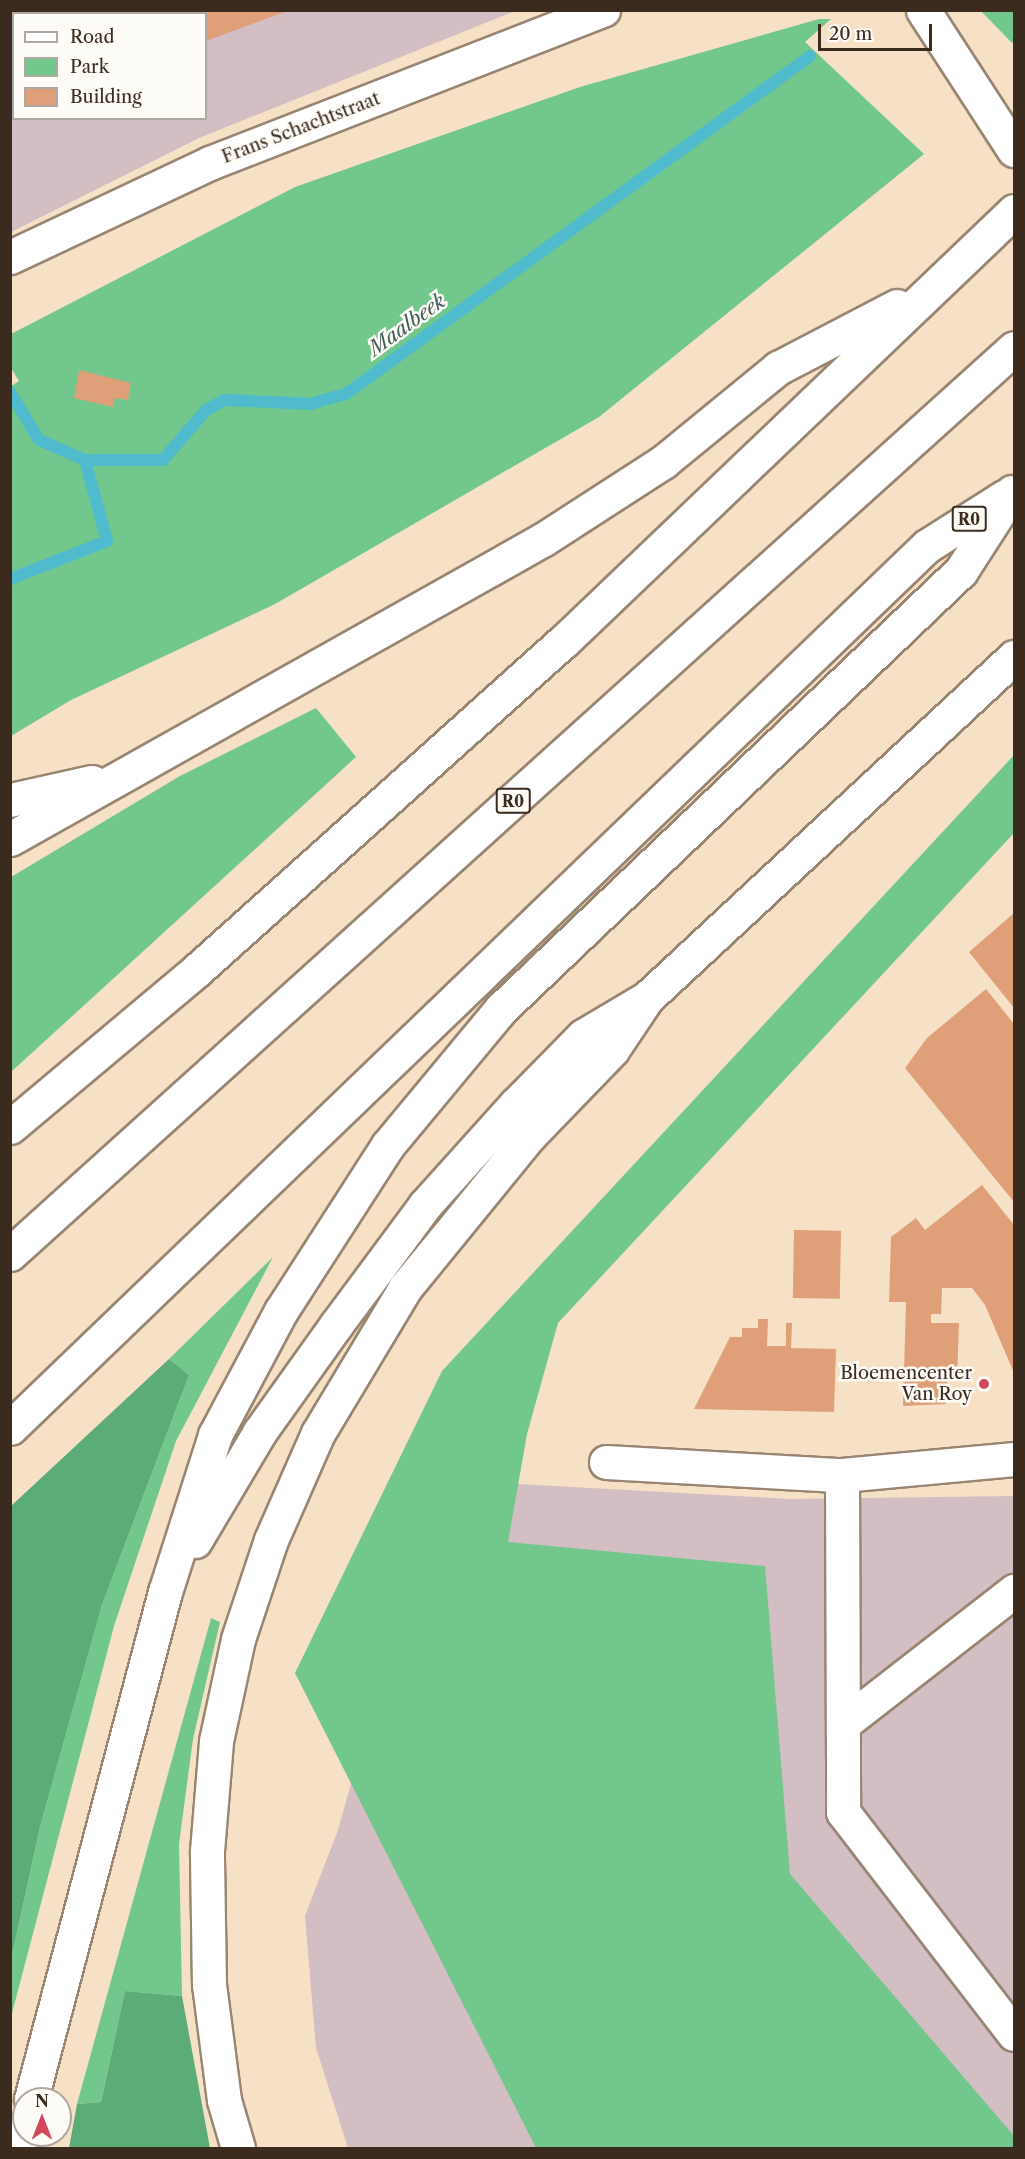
<!DOCTYPE html>
<style>
body{margin:0}
#map{position:relative;width:1025px;height:2159px;overflow:hidden;background:#f6e0c6;font-family:"Libre Caslon Text",serif}
div>[style]{position:absolute}
[style*='--x']{left:calc(var(--x)*1px);top:calc(var(--y)*1px);width:calc(var(--w)*1px);rotate:calc(var(--a)*1deg)}
.industrial>*{inset:0;background:#d2bec3}
.green>*{inset:0;background:#71c78c}
.forest>*{inset:0;background:#5cac78}
.stream>*{height:12px;margin:-6px;padding:0 6px;transform-origin:6px;border-radius:6px;background:#50bbcc}
.building>*{inset:0;background:#dfa079;transform-origin:0 0}
.roads{filter:drop-shadow(2px 0 #988572) drop-shadow(-2px 0 #988572) drop-shadow(0 2px #988572) drop-shadow(0 -2px #988572)}
.minor>*{height:33px;margin:-16.5px;padding:0 16.5px;transform-origin:16.5px;border-radius:16.5px;background:#fff}
.highway>*{height:33px;margin:-16.5px;padding:0 16.5px;transform-origin:16.5px;border-radius:16.5px;background:#fff}
.dots>*{width:16px;height:16px;translate:-50% -50%;box-sizing:border-box;border:3px solid #fdfcf7;border-radius:50%}
span{translate:-50% -50%;white-space:nowrap;text-align:center;line-height:1.15;-webkit-text-stroke:5px #fdfcf7;paint-order:stroke}
.shield-label span{padding:2px 4px;background:#fdfcf7;border:2px solid;border-radius:4px;-webkit-text-stroke-width:0}
.shield-label{font-size:16px;color:#3b2a1e;font-weight:700}
.street-label{font-size:18px;color:#3b2a1e}
.poi-label{font-size:18px;color:#3b2a1e}
.right{translate:-100% -50%;text-align:right}
.water-label{font-size:20px;color:#425d5b;font-style:italic}
.frame{position:absolute;inset:0;border:12px solid #3b2a1e;pointer-events:none}
.legend{position:absolute;left:12px;top:12px;width:195px;height:108px;box-sizing:border-box;background:#fdfcf7;border:2px solid #afa8a0;margin:0;padding:8px 10px;list-style:none;font-size:18px;color:#3b2a1e}
.legend li{display:flex;align-items:center;gap:12px;height:30px}
.legend b{width:30px;border:2px solid #afa8a0}
.north{position:absolute;left:12px;top:2087px;width:60px;height:60px;box-sizing:border-box;background:#fdfcf7;border:2px solid #afa8a0;border-radius:50%;rotate:0deg;font-size:16px;font-weight:700;line-height:24px;text-align:center;color:#3b2a1e}
.north::after{content:'';display:block;margin:auto;width:21px;height:27px;background:#d1495b;clip-path:polygon(50% 0,100% 100%,50% 72%,0 100%)}
.scale{position:absolute;left:818px;top:24px;width:114px;height:27px;box-sizing:border-box;border:3px solid #3b2a1e;border-top:0;padding-left:8px;font-size:18px;line-height:21px;white-space:nowrap;color:#3b2a1e;-webkit-text-stroke:4px #fdfcf7;paint-order:stroke}
</style>
<div id="map">
<div class="industrial">
<i style="clip-path:polygon(evenodd,11px 11px,515px 11px,199px 138px,11px 232px,11px 11px,14px 14px,206px 14px,206px 118px,14px 118px,14px 14px)"></i>
<i style="clip-path:polygon(465px 1481px,790px 1499px,1014px 1496px,1014px 2148px,348px 2148px,316px 2048px,305px 1916px,338px 1830px,386px 1659px)"></i>
</div>
<div class="green">
<i style="clip-path:polygon(981px 11px,1014px 11px,1014px 41px,1012px 43px)"></i>
<i style="clip-path:polygon(819px 19px,831px 19px,805px 42px,924px 154px,599px 417px,275px 604px,71px 700px,11px 736px,10px 387px,19px 381px,11px 368px,11px 334px,295px 187px,580px 87px)"></i>
<i style="clip-path:polygon(316px 708px,356px 757px,11px 1072px,11px 877px,180px 776px)"></i>
<i style="clip-path:polygon(1014px 755px,1014px 833px,558px 1323px,527px 1434px,508px 1542px,765px 1566px,790px 1874px,1014px 2136px,1014px 2148px,536px 2148px,295px 1673px,442px 1371px)"></i>
<i style="clip-path:polygon(273px 1257px,176px 1441px,114px 1626px,11px 2017px,11px 1960px,40px 1827px,102px 1605px,189px 1375px,169px 1359px)"></i>
<i style="clip-path:polygon(211px 1618px,220px 1622px,193px 1739px,179px 1844px,182px 1996px,125px 1991px,101px 2102px,77px 2104px)"></i>
</div>
<div class="forest">
<i style="clip-path:polygon(169px 1359px,189px 1375px,102px 1605px,40px 1827px,11px 1960px,11px 1506px)"></i>
<i style="clip-path:polygon(125px 1991px,182px 1996px,210px 2148px,69px 2148px,77px 2104px,101px 2102px)"></i>
</div>
<div class="stream">
<i style="--x:10;--y:392;--w:56;--a:58.9"></i>
<i style="--x:39;--y:440;--w:50;--a:23.5"></i>
<i style="--x:85;--y:460;--w:78;--a:0"></i>
<i style="--x:163;--y:460;--w:66;--a:-49.3"></i>
<i style="--x:206;--y:410;--w:21;--a:-28"></i>
<i style="--x:225;--y:400;--w:85;--a:2.7"></i>
<i style="--x:310;--y:404;--w:37;--a:-16"></i>
<i style="--x:346;--y:394;--w:574;--a:-36.07"></i>
<i style="--x:10;--y:579;--w:104;--a:-21.4"></i>
<i style="--x:107;--y:541;--w:84;--a:-105.2"></i>
</div>
<div class="building">
<i style="clip-path:polygon(10px 10px,287px 10px,287px 11px,206px 41px,206px 14px,14px 14px,13px 86px)"></i>
<i style="clip-path:polygon(79px 370px,131px 383px,128px 400px,115px 398px,113px 407px,74px 398px)"></i>
<i style="clip-path:polygon(1014px 913px,1014px 1008px,969px 952px)"></i>
<i style="clip-path:polygon(986px 989px,1014px 1024px,1014px 1202px,905px 1068px,927px 1038px)"></i>
<i style="clip-path:polygon(982px 1185px,1014px 1225px,1014px 1373px,985px 1305px,972px 1288px,942px 1288px,941px 1314px,931px 1314px,931px 1323px,959px 1323px,957px 1379px,947px 1380px,946px 1404px,903px 1406px,906px 1302px,889px 1302px,891px 1237px,916px 1218px,925px 1230px)"></i>
<i style="left:794px;top:1230px;width:47px;height:68px;rotate:1deg"></i>
<i style="clip-path:polygon(758px 1319px,768px 1319px,767px 1346px,786px 1346px,786px 1323px,792px 1323px,791px 1348px,836px 1349px,834px 1412px,694px 1409px,730px 1337px,742px 1337px,742px 1328px,758px 1328px)"></i>
</div>
<div class="roads">
<div class="minor">
<i style="--x:923;--y:10;--w:167;--a:57"></i>
<i style="--x:10;--y:257;--w:221;--a:-25.2"></i>
<i style="--x:210;--y:163;--w:422;--a:-21.3"></i>
<i style="--x:606;--y:1462;--w:236;--a:3.2"></i>
<i style="--x:842;--y:1475;--w:173;--a:-5.3"></i>
<i style="--x:842;--y:1475;--w:337;--a:89.8"></i>
<i style="--x:843;--y:1812;--w:280;--a:52.4"></i>
<i style="--x:843;--y:1724;--w:217;--a:-37.9"></i>
</div>
<div class="highway">
<i style="--x:10;--y:800;--w:84;--a:-12.4"></i>
<i style="--x:10;--y:839;--w:612;--a:-29.33"></i>
<i style="--x:544;--y:539;--w:142;--a:-32.9"></i>
<i style="--x:663;--y:462;--w:149;--a:-39.3"></i>
<i style="--x:778;--y:368;--w:134;--a:-27.5"></i>
<i style="--x:10;--y:1127;--w:244;--a:-40"></i>
<i style="--x:197;--y:970;--w:491;--a:-41.9"></i>
<i style="--x:563;--y:642;--w:624;--a:-43.7"></i>
<i style="--x:10;--y:1254;--w:1352;--a:-42.06"></i>
<i style="--x:10;--y:1428;--w:1272;--a:-43.89"></i>
<i style="--x:927;--y:546;--w:91;--a:-32.5"></i>
<i style="--x:195;--y:1541;--w:126;--a:-59.3"></i>
<i style="--x:259;--y:1433;--w:133;--a:-54.5"></i>
<i style="--x:336;--y:1325;--w:149;--a:-53.4"></i>
<i style="--x:425;--y:1205;--w:135;--a:-48"></i>
<i style="--x:515;--y:1105;--w:97;--a:-45.4"></i>
<i style="--x:583;--y:1036;--w:74;--a:-30.7"></i>
<i style="--x:647;--y:998;--w:501;--a:-42.9"></i>
<i style="--x:31;--y:2099;--w:524;--a:-75.2"></i>
<i style="--x:165;--y:1592;--w:165;--a:-72.3"></i>
<i style="--x:215;--y:1435;--w:140;--a:-62"></i>
<i style="--x:281;--y:1311;--w:197;--a:-57.2"></i>
<i style="--x:388;--y:1145;--w:177;--a:-50.3"></i>
<i style="--x:501;--y:1009;--w:635;--a:-43.6"></i>
<i style="--x:961;--y:571;--w:94;--a:-57.2"></i>
<i style="--x:19;--y:2148;--w:22;--a:-77"></i>
<i style="--x:238;--y:2148;--w:50;--a:-106.3"></i>
<i style="--x:224;--y:2100;--w:116;--a:-97.4"></i>
<i style="--x:209;--y:1985;--w:134;--a:-90.9"></i>
<i style="--x:207;--y:1851;--w:110;--a:-85.3"></i>
<i style="--x:216;--y:1741;--w:104;--a:-77.8"></i>
<i style="--x:238;--y:1639;--w:104;--a:-71.6"></i>
<i style="--x:271;--y:1540;--w:117;--a:-66.3"></i>
<i style="--x:318;--y:1433;--w:169;--a:-59"></i>
<i style="--x:405;--y:1288;--w:196;--a:-50.8"></i>
<i style="--x:529;--y:1136;--w:120;--a:-46"></i>
<i style="--x:612;--y:1050;--w:63;--a:-56.1"></i>
</div>
</div>
<div class="dots">
<i style="left:984px;top:1384px;background:#d1495b"></i>
</div>
<div class="shield-label">
<span style="left:969px;top:519px">R0</span>
<span style="left:513px;top:801px">R0</span>
</div>
<div class="street-label">
<span style="left:301px;top:128px;rotate:-21deg">Frans Schachtstraat</span>
</div>
<div class="poi-label">
<span class="right" style="left:972px;top:1384px">Bloemencenter<br>Van Roy</span>
</div>
<div class="water-label">
<span style="left:407px;top:325px;rotate:-36deg">Maalbeek</span>
</div>
<div class="frame"></div>
<ul class="legend">
<li><b style="height:8px;background:#fff"></b>Road</li>
<li><b style="height:16px;background:#71c78c"></b>Park</li>
<li><b style="height:16px;background:#dfa079"></b>Building</li>
</ul>
<div class="north">N</div>
<div class="scale">20 m</div>
</div>
